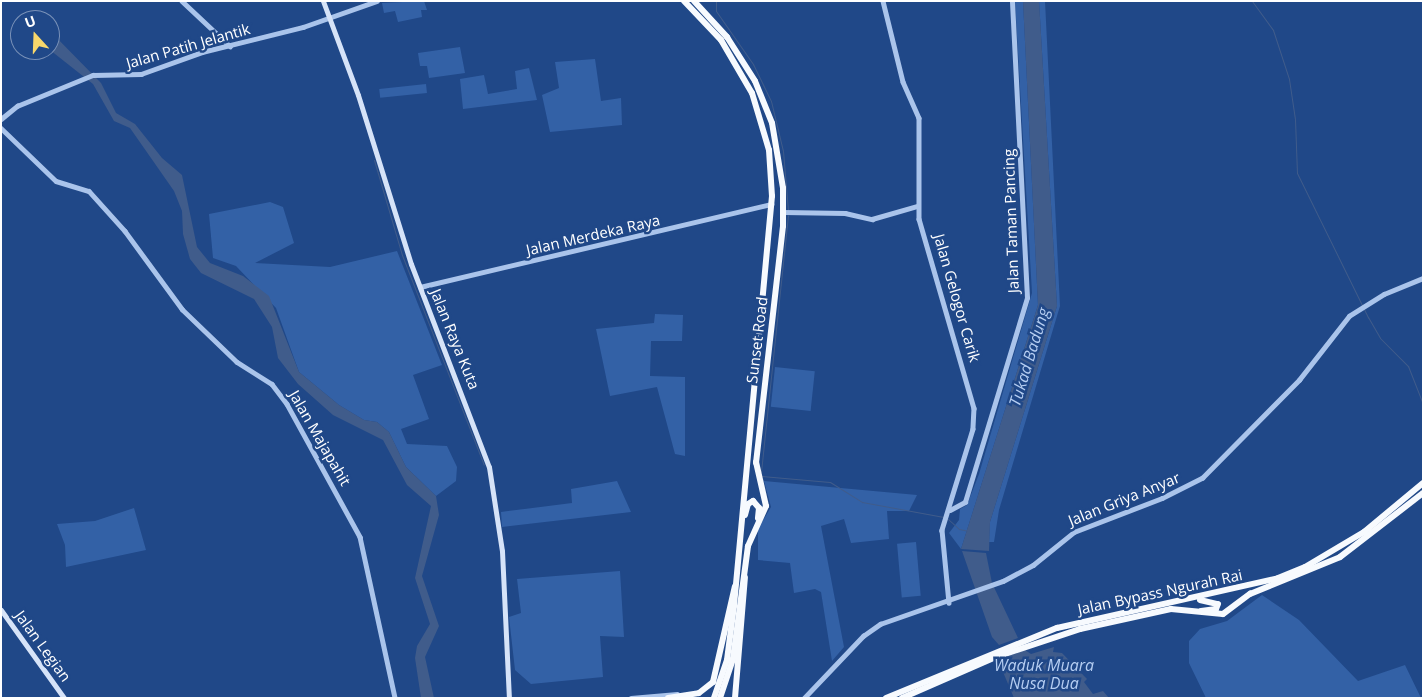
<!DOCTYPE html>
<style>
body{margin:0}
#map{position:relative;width:1424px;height:699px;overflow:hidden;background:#204888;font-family:"Open Sans",sans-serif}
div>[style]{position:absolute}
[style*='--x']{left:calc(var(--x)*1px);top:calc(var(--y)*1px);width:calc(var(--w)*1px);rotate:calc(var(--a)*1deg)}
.green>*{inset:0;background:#3361a6;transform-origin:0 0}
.water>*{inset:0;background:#405c8b}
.stream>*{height:1px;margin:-0.5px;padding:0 0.5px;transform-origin:0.5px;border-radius:0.5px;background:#405c8b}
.tertiary>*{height:4.5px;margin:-2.25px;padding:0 2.25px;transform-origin:2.25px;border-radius:2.25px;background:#aac4eb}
.secondary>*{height:5px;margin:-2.5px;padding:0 2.5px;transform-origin:2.5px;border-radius:2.5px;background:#d6e3f8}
.trunk>*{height:6px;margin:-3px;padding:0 3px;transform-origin:3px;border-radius:3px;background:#f7fafe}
span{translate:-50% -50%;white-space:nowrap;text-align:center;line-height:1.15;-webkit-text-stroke:5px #204888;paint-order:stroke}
.street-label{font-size:15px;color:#fff}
.water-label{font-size:16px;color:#b6cef2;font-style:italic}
.frame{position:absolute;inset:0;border:2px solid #fff;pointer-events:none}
.north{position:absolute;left:10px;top:10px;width:50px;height:50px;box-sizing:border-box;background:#204888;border:1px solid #7991b8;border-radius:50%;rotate:340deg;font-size:14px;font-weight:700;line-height:20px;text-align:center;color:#fff}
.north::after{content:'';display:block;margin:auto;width:18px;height:22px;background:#f8d76b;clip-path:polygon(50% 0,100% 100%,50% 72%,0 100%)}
</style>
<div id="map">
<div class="green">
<i style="clip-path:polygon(424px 1px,427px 10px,421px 10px,422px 17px,398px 22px,395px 11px,384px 13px,382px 3px)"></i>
<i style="clip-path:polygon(1015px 1px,1023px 1px,1038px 305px,961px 549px,949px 533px,959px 520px,960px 509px,967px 505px,979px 474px,1032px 293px)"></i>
<i style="clip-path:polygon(1039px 1px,1045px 1px,1060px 306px,999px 510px,994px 542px,989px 542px,990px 522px,1057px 306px)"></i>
<i style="clip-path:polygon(460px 47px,465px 73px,429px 78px,427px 66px,420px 66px,418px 53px)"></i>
<i style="clip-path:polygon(595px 59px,601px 101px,621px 98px,622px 125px,550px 132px,542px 95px,559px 88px,555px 62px)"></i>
<i style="clip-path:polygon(529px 68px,537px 100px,463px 109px,460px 79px,484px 75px,488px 94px,517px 89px,515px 71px)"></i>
<i style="left:426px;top:84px;width:9px;height:47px;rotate:84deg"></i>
<i style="clip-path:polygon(270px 202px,283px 207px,294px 243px,255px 263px,330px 267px,397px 251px,442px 365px,413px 375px,429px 419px,401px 429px,407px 444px,447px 446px,457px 467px,456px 481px,436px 496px,406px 467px,389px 432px,377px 422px,364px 420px,339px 405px,299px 372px,276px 308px,236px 266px,213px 258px,209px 214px)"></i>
<i style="clip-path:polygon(655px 314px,683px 315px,682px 341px,651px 341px,650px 376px,685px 377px,685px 456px,675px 454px,657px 387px,610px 396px,596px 329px,654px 323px)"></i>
<i style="left:775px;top:367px;width:40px;height:40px;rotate:6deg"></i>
<i style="clip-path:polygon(617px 481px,631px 512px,502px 527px,501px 512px,572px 503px,571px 489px)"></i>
<i style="clip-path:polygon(764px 481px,917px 495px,909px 511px,887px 511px,889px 539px,851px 543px,844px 519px,821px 526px,844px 647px,832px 661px,821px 592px,815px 589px,794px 593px,790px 563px,758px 560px,758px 529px,771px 507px)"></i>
<i style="clip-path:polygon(134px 508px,146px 550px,66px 567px,65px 545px,57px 524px,95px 521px)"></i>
<i style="left:916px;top:542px;width:54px;height:19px;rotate:85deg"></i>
<i style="clip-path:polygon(620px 571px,624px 637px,600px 636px,603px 677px,531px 684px,515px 670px,509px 617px,521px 613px,517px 579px)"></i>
<i style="clip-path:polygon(1262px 595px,1299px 620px,1358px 681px,1405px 665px,1421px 698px,1206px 698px,1189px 663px,1189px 641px,1200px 629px,1227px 621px)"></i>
</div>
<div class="water">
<i style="clip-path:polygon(1023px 1px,1039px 1px,1057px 306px,990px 522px,989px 551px,961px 549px,1038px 305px)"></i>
<i style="clip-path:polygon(50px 31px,101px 83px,116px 113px,135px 124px,162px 158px,182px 175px,197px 247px,210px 263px,243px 276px,269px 296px,299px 372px,339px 405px,364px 420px,377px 422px,389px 432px,406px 467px,436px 496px,439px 515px,422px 576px,439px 626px,425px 657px,434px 698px,421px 698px,415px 658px,417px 646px,430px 624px,415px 578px,431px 506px,407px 485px,383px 440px,333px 415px,298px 384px,278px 358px,272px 327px,254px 299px,201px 273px,190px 259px,183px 234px,182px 211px,174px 191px,130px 128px,114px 121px,93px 84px,50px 50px)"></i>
<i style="clip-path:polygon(962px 551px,986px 553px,992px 583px,1018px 638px,999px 645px,992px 637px)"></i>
<i style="clip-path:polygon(1054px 647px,1053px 652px,1062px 653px,1087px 679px,1084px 682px,1093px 694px,1103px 691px,1109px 698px,1014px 698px,1003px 672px,1003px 658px,1025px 650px,1031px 654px)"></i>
</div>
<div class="stream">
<i style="--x:716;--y:1;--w:10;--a:90"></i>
<i style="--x:716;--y:11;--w:65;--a:55.1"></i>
<i style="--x:753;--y:64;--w:41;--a:64.1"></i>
<i style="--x:771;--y:101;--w:51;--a:76.5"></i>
<i style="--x:783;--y:151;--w:60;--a:85.2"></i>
<i style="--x:1252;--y:1;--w:36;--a:54"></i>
<i style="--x:1273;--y:30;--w:52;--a:71.9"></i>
<i style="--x:1289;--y:79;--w:40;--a:81.5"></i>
<i style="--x:1295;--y:119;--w:54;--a:87.9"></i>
<i style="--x:1297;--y:173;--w:161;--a:63.8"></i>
<i style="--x:1368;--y:317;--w:24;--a:60"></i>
<i style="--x:1380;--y:338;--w:40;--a:45"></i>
<i style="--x:1408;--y:366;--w:41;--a:68.5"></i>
<i style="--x:374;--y:160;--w:99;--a:73.6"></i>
<i style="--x:402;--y:255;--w:225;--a:68.7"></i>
<i style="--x:761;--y:472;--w:258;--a:-84"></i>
<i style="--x:761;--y:476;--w:69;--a:5"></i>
<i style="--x:830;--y:482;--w:38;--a:32"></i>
<i style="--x:862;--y:502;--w:83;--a:10.4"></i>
<i style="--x:948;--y:519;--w:15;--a:42"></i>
<i style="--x:959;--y:529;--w:10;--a:11"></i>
</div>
<div class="tertiary">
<i style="--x:182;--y:1;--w:66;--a:43.2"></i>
<i style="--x:883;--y:1;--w:83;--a:76.1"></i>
<i style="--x:903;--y:82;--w:39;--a:66"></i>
<i style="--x:919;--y:118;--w:101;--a:90"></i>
<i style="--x:919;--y:219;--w:197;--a:73.8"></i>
<i style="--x:974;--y:408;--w:21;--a:93"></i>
<i style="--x:973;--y:429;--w:106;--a:107.1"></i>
<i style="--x:942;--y:530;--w:73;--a:84.5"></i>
<i style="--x:1;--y:119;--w:21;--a:-39"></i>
<i style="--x:17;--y:106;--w:82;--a:-22.2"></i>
<i style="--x:93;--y:75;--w:48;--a:-1.2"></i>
<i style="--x:141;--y:74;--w:65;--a:-19.8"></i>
<i style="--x:202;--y:52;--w:104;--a:-13.9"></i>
<i style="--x:303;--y:27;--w:78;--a:-19.4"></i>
<i style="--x:1;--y:128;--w:76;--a:43.9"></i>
<i style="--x:56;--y:181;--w:34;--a:17"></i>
<i style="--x:89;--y:191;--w:54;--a:48"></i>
<i style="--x:125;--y:231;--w:97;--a:53.8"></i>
<i style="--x:182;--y:309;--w:76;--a:43.9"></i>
<i style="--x:237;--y:362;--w:41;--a:32.2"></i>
<i style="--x:272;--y:384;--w:25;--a:53"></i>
<i style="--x:287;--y:404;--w:152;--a:61.2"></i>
<i style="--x:360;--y:537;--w:165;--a:77.7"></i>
<i style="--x:784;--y:212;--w:61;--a:0.9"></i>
<i style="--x:845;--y:213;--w:28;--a:13"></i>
<i style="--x:872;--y:219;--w:47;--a:-16.1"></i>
<i style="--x:420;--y:287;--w:361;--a:-13.3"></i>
<i style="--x:950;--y:510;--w:17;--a:-28"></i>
<i style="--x:965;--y:502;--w:213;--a:-73.1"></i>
<i style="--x:1027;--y:298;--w:297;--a:-92.9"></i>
<i style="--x:631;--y:698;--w:46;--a:-5"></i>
<i style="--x:804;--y:698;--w:86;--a:-46.4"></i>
<i style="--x:863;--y:636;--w:21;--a:-35"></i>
<i style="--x:880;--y:624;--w:130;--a:-19.3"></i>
<i style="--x:1003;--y:581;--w:34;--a:-28"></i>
<i style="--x:1033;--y:565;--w:53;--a:-38.8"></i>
<i style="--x:1074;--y:532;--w:94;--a:-21.1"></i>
<i style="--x:1162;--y:498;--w:45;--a:-26.6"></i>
<i style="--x:1202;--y:478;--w:138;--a:-45.3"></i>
<i style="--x:1299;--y:380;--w:81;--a:-52"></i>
<i style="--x:1349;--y:316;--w:41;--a:-32.2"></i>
<i style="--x:1384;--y:294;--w:42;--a:-22.3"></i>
</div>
<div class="secondary">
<i style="--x:323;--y:1;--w:100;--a:69.6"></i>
<i style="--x:358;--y:95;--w:177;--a:72.6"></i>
<i style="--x:411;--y:264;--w:217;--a:69"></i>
<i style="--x:489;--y:467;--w:85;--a:81.2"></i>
<i style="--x:502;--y:551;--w:147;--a:87.3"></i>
<i style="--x:1;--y:610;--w:108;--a:54.4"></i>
</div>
<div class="trunk">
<i style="--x:684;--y:1;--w:54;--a:46.5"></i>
<i style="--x:721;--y:40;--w:61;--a:59.7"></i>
<i style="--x:752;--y:93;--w:59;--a:73.4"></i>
<i style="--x:769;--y:150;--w:46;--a:86.3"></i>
<i style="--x:772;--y:196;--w:412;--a:95.3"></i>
<i style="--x:734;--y:606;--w:54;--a:97.4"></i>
<i style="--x:727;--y:660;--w:40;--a:108.9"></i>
<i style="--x:694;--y:1;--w:49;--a:47.5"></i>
<i style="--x:727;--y:37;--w:52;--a:57.5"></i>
<i style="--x:755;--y:81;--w:45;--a:68"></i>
<i style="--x:772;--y:123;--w:66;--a:80.4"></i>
<i style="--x:783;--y:188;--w:38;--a:90"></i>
<i style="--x:783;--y:226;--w:238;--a:96.5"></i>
<i style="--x:756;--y:462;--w:45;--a:77.2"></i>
<i style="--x:766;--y:506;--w:44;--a:114.2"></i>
<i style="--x:748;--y:546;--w:114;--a:97.6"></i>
<i style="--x:733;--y:659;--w:41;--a:108.4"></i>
<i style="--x:745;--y:515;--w:11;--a:-75"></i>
<i style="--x:748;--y:504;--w:6;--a:-31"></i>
<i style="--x:753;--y:501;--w:9;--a:49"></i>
<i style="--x:759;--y:508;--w:10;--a:96"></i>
<i style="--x:1200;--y:600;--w:18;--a:13"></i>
<i style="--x:1218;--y:604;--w:5;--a:112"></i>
<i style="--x:1216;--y:609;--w:15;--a:172"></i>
<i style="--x:668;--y:698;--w:31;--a:-9"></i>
<i style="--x:699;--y:693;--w:18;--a:-38"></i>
<i style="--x:713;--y:682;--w:98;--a:-77.1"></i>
<i style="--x:735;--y:698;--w:121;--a:-85.3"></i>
<i style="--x:886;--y:698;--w:185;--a:-22.3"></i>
<i style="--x:1057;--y:628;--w:227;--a:-12.7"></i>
<i style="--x:1278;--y:578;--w:29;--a:-22"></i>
<i style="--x:1305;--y:567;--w:69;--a:-30.7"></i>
<i style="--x:1364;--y:532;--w:77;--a:-39.7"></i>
<i style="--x:902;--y:698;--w:103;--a:-23.6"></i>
<i style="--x:996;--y:657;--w:89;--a:-18.4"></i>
<i style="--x:1080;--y:629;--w:93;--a:-12.4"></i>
<i style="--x:1171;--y:609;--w:52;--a:5.5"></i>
<i style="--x:1223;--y:614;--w:34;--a:-37"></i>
<i style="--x:1250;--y:594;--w:97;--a:-22.3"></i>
<i style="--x:1340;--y:557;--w:105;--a:-37.6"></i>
</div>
<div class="street-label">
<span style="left:188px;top:46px;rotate:-16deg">Jalan Patih Jelantik</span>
<span style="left:1011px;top:221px;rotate:-92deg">Jalan Taman Pancing</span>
<span style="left:593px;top:235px;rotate:-13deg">Jalan Merdeka Raya</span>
<span style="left:957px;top:298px;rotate:74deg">Jalan Gelogor Carik</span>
<span style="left:455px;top:339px;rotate:68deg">Jalan Raya Kuta</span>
<span style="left:757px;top:340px;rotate:-83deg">Sunset Road</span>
<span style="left:320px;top:438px;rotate:60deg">Jalan Majapahit</span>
<span style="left:1124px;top:499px;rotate:-22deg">Jalan Griya Anyar</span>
<span style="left:1160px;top:592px;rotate:-12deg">Jalan Bypass Ngurah Rai</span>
<span style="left:43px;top:646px;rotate:54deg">Jalan Legian</span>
</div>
<div class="water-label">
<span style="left:1029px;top:357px;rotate:-73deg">Tukad Badung</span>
<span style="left:1044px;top:674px">Waduk Muara<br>Nusa Dua</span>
</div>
<div class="frame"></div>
<div class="north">U</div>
</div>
